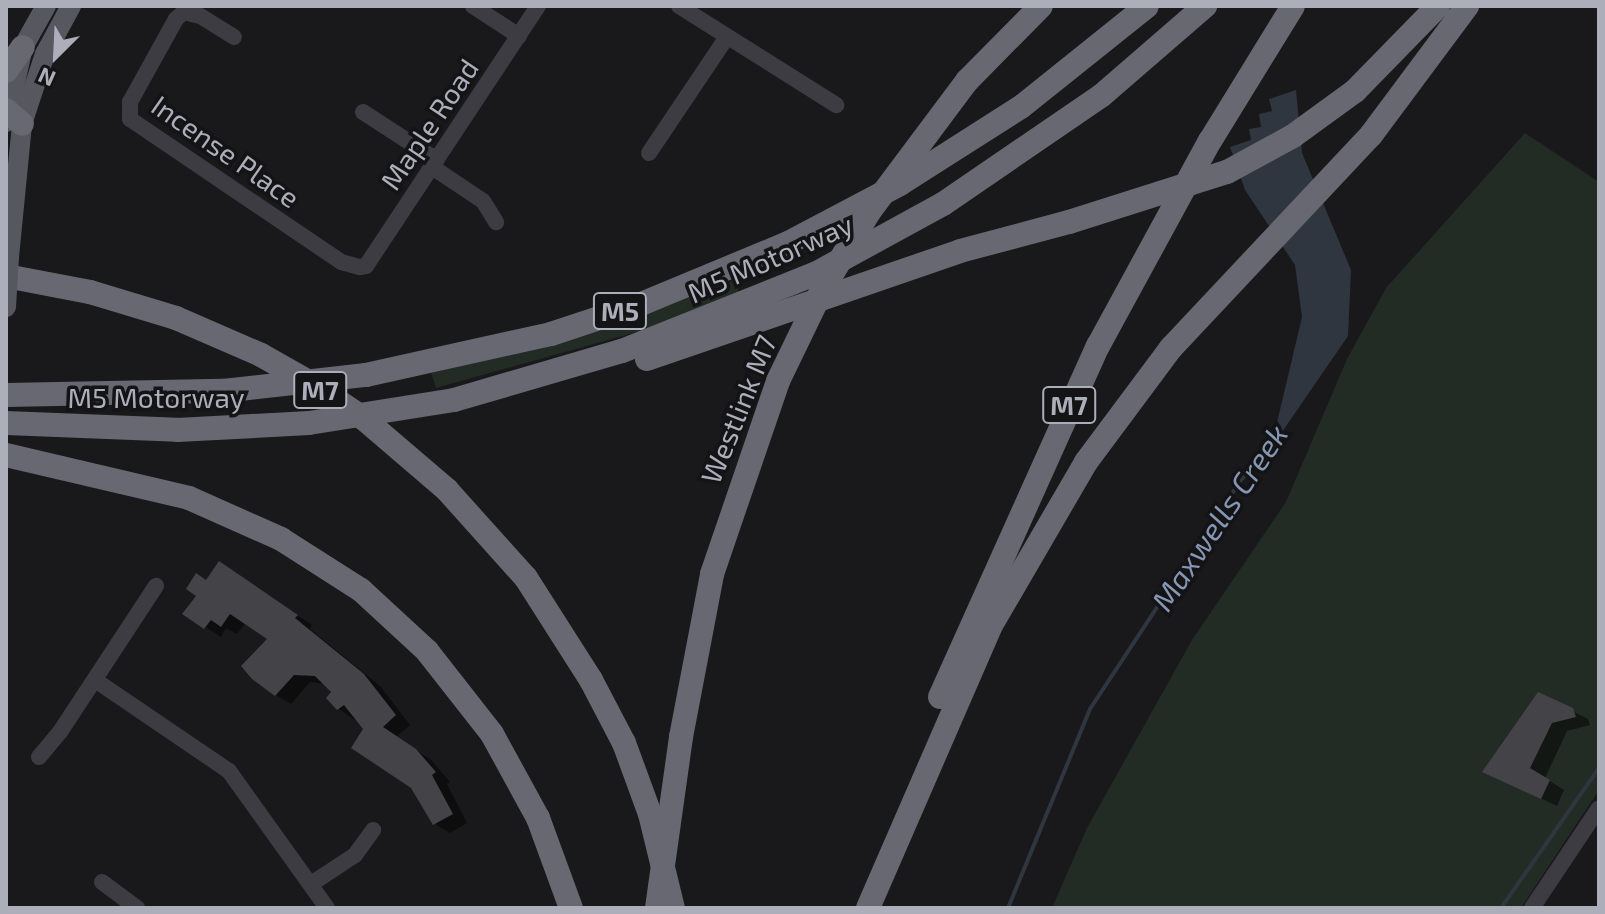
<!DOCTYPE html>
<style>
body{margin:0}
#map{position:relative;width:1605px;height:914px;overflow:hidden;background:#19191b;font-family:"Exo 2",sans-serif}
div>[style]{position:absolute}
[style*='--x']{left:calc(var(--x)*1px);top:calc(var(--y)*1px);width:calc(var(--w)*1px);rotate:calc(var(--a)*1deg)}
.green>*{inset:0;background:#232b25}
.water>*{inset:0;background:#2f363f}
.shadow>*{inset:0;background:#0007}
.stream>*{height:4px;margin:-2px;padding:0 2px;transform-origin:2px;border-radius:2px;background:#2f363f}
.building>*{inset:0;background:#444448}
.minor>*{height:16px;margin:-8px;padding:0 8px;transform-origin:8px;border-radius:8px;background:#3c3c42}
.major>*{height:20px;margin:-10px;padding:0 10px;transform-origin:10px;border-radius:10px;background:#56575f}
.highway>*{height:24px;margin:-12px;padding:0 12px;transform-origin:12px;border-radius:12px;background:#676871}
.major-bridge>*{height:20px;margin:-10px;padding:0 10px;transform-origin:10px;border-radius:10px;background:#56575f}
.highway-bridge>*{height:24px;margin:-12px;padding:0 12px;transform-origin:12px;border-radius:12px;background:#676871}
span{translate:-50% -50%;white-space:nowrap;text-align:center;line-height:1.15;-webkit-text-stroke:7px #141416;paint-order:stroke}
.shield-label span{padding:2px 6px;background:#141416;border:2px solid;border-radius:6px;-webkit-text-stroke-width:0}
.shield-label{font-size:26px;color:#acafba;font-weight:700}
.street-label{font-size:28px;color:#acafba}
.water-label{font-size:30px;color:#8597b3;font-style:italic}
.frame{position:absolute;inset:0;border:8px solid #acafba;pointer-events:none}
.north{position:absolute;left:16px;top:16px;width:80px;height:80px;-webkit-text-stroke:6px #141416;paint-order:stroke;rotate:204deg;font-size:22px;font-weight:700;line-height:32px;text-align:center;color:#acafba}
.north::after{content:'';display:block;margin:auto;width:28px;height:36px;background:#acafba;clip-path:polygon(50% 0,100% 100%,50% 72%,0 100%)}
</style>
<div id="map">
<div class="green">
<i style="clip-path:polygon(1525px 133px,1599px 182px,1599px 790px,1521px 908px,1052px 908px,1087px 828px,1192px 640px,1286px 502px,1347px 359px,1386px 288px)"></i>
<i style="clip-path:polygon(735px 280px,739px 293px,651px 328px,436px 388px,431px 373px,604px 328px)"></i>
</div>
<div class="water">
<i style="clip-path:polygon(1296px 90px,1302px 153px,1351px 270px,1348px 336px,1271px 448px,1302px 317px,1295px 265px,1245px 190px,1230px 147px,1251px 140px,1249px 129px,1261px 127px,1259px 114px,1272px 111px,1269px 99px)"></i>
</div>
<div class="shadow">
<i style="clip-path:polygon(234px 573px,312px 625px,310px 629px,380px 686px,410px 725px,396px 737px,431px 760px,450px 782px,447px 784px,467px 823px,450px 833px,435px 824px,412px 786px,366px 728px,339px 709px,326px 684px,310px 682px,291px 704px,276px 695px,270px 639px,246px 622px,237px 634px,226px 628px,221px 637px,185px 614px,208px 582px)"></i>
<i style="clip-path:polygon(1538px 694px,1588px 719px,1590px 725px,1567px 731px,1545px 778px,1564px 790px,1557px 806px,1485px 772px)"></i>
</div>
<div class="stream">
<i style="--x:1008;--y:908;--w:215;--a:-67.6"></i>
<i style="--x:1090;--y:709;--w:274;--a:-56.6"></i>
<i style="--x:1241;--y:480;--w:46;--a:-47.6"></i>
<i style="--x:1501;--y:908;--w:171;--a:-55"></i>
</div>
<div class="building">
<i style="clip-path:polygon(219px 561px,298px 615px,295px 618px,364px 674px,396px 715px,383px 727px,416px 749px,436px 772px,432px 775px,453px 814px,433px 825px,411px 788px,351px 748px,363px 729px,344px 705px,337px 710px,326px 698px,331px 692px,315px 676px,294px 675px,275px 696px,252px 679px,241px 666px,267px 639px,230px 614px,221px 627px,211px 620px,204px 629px,182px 614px,196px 596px,186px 589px,196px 573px,206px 580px)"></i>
<i style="clip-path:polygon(1538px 692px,1573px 708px,1576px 717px,1552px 723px,1530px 768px,1550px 780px,1541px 799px,1482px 772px)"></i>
</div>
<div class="minor">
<i style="--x:473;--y:6;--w:55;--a:33.1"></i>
<i style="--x:679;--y:6;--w:186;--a:32.2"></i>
<i style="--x:234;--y:37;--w:40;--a:-148"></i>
<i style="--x:200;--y:16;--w:16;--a:-166"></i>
<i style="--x:184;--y:12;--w:11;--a:139"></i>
<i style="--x:176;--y:19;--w:95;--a:119"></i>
<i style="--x:130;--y:102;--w:17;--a:90"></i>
<i style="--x:130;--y:119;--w:255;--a:34.1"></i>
<i style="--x:341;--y:262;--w:20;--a:15"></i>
<i style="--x:360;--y:267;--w:6;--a:-9"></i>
<i style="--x:366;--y:266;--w:312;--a:-56.5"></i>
<i style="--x:363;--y:112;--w:88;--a:33"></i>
<i style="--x:649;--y:153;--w:140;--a:-56.1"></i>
<i style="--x:432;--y:167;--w:61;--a:33.7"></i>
<i style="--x:483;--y:201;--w:25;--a:58"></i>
<i style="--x:95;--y:680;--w:162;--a:34.2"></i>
<i style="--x:229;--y:771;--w:168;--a:54.4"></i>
<i style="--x:39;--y:757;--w:33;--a:-50"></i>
<i style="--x:60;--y:732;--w:175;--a:-56.7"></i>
<i style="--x:102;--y:882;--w:44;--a:36.6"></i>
<i style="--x:311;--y:884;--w:53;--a:-33.4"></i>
<i style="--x:355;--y:855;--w:31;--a:-54"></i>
<i style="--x:1532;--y:908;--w:120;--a:-56.2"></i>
</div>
<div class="major">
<i style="--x:6;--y:122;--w:77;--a:-77.2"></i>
<i style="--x:23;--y:47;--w:47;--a:-60.7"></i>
<i style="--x:9;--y:257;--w:134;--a:-84.4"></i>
<i style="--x:22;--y:124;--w:74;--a:-71.8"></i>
<i style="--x:45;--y:54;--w:55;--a:-61.6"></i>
</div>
<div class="highway">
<i style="--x:6;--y:71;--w:29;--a:-55"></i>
<i style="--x:967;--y:81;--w:105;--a:-45.4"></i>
<i style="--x:1355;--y:91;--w:119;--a:-45.7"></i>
<i style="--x:6;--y:110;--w:21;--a:41"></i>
<i style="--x:6;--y:276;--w:86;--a:10.8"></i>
<i style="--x:90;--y:292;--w:90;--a:16.8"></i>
<i style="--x:647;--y:359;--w:331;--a:-19"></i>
<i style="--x:960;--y:251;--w:113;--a:-14.9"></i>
<i style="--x:6;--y:395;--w:217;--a:-1.1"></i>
<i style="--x:223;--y:391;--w:144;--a:-6.4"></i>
<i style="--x:366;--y:375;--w:189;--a:-12.5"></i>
<i style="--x:551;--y:334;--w:95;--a:-18.4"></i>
<i style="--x:641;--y:304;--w:159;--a:-22.5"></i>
<i style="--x:788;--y:243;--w:127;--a:-27.8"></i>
<i style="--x:900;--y:184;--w:143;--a:-32.5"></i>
<i style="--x:1021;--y:107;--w:161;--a:-38.7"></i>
<i style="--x:6;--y:423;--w:171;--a:2.3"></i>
<i style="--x:177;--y:430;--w:132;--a:-3"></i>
<i style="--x:309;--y:423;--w:147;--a:-9"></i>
<i style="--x:454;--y:400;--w:175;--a:-16.3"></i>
<i style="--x:622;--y:351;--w:208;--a:-21.8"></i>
<i style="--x:815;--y:274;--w:146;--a:-28.7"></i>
<i style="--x:943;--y:204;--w:191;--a:-34.4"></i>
<i style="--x:1101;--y:96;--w:138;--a:-40.9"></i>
<i style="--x:6;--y:455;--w:188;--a:13.2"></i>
<i style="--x:189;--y:498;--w:101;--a:24"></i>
<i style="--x:281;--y:539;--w:95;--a:32.5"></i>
<i style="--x:361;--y:590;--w:90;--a:42.7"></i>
<i style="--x:427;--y:651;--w:105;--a:51.9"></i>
<i style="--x:492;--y:734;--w:96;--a:61.3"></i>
<i style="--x:538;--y:818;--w:96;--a:69.9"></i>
<i style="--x:447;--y:490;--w:118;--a:48.1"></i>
<i style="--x:526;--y:578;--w:121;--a:57.5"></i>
<i style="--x:591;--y:680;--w:71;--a:62.4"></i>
<i style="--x:624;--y:743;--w:76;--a:69.9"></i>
<i style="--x:650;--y:814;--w:97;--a:76.3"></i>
<i style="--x:940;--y:697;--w:385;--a:-65.8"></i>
<i style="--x:1098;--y:346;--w:234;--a:-61.4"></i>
<i style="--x:1210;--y:141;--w:158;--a:-58.4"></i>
<i style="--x:681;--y:737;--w:166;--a:-79.2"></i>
<i style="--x:712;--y:574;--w:204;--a:-71.1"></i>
<i style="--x:868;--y:908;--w:306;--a:-66.5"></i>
<i style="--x:990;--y:627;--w:191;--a:-59.8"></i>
<i style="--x:1086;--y:462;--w:142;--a:-53.3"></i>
<i style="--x:1171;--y:348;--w:292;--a:-46.8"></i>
<i style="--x:1371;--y:135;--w:161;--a:-53.3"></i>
</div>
<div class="major-bridge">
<i style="--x:6;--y:307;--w:50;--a:-86.6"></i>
</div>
<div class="highway-bridge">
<i style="--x:1069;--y:222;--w:166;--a:-17.6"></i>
<i style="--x:1227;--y:172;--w:75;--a:-28.6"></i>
<i style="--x:1293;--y:136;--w:77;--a:-36"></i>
<i style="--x:176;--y:318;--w:93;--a:23.5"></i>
<i style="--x:261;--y:355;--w:61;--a:29.5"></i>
<i style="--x:314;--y:385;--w:59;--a:34"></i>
<i style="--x:363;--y:418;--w:111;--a:40.6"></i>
<i style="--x:778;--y:381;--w:97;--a:-64.2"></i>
<i style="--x:820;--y:294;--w:96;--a:-59.1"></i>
<i style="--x:869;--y:212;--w:164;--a:-53.2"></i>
<i style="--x:657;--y:908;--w:173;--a:-82"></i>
</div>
<div class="shield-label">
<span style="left:620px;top:311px">M5</span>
<span style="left:320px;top:390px">M7</span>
<span style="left:1069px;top:405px">M7</span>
</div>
<div class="street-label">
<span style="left:429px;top:124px;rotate:-56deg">Maple Road</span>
<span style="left:226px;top:151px;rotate:35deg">Incense Place</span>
<span style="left:770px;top:258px;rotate:-24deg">M5 Motorway</span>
<span style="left:156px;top:397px">M5 Motorway</span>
<span style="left:738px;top:409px;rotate:-68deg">Westlink M7</span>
</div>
<div class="water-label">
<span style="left:1219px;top:517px;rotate:-56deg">Maxwells Creek</span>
</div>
<div class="frame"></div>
<div class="north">N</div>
</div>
